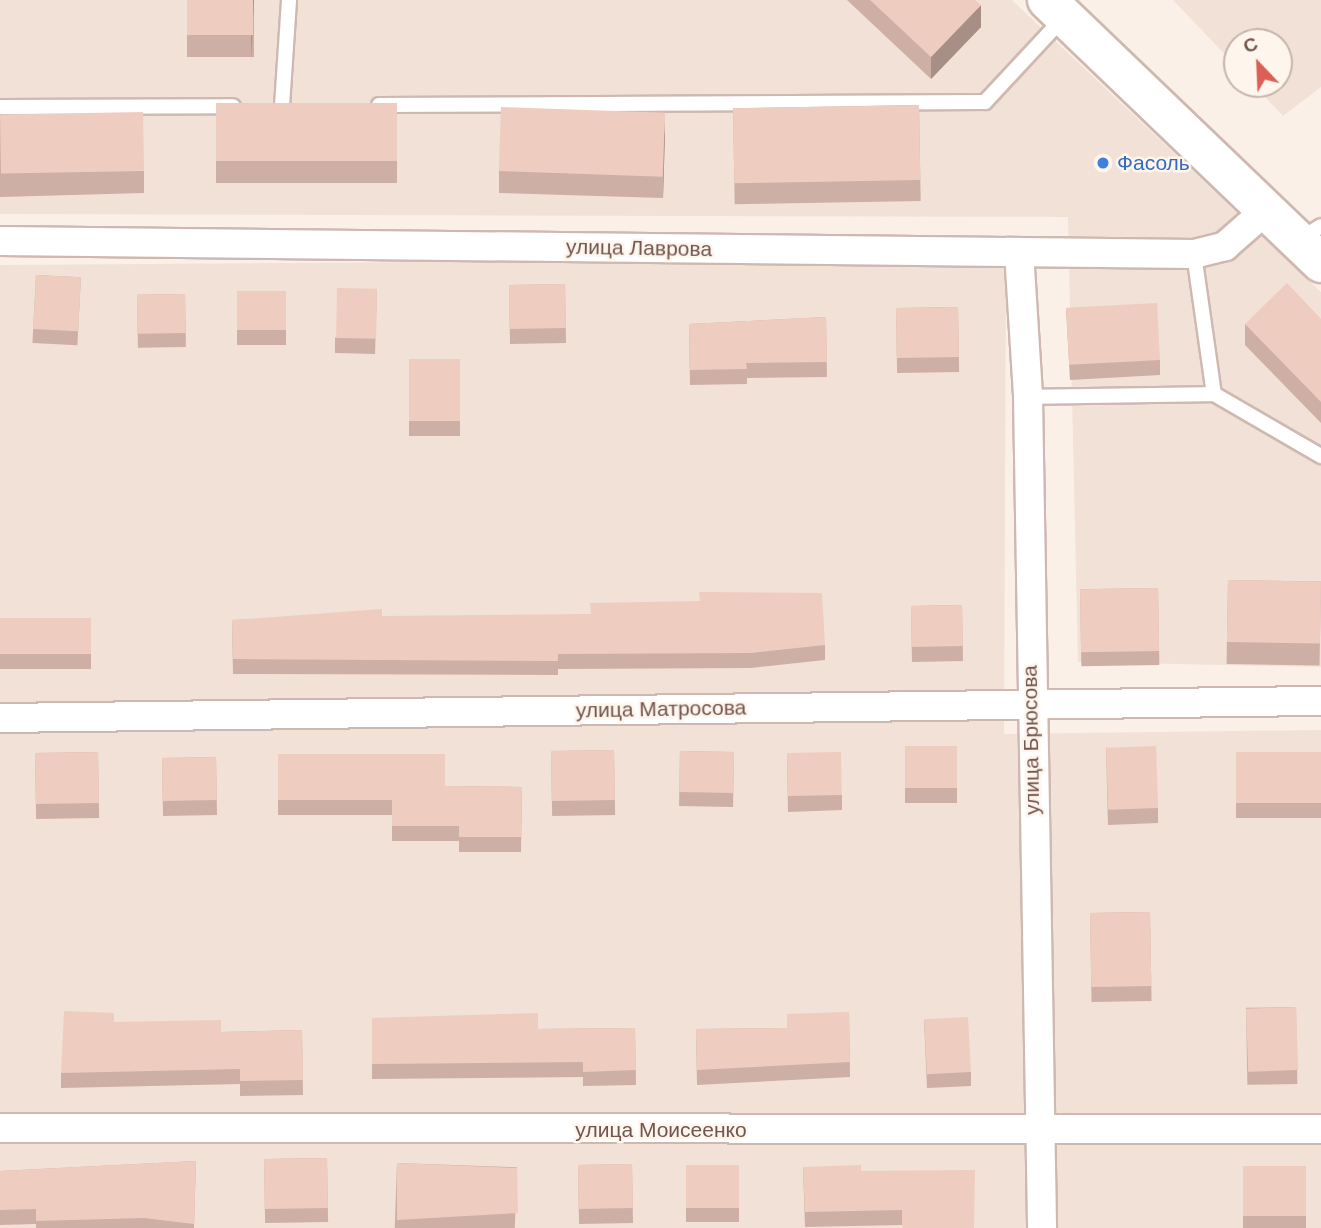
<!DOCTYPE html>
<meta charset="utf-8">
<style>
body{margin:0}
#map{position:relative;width:1321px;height:1228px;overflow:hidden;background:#fbf0e7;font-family:Helvetica,sans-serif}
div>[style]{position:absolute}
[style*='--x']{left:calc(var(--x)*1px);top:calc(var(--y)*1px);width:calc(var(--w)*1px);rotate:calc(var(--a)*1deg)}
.residential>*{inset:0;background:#f2e1d6}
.roads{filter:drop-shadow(2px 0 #ceb9b1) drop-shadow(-2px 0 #ceb9b1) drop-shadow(0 2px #ceb9b1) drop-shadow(0 -2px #ceb9b1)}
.lane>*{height:14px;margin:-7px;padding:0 7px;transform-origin:7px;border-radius:7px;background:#fff}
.street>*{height:28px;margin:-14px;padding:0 14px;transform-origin:14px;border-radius:14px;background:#fff}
.secondary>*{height:38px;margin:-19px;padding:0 19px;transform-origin:19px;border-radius:19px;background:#fff}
.wall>*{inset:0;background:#ceafa5;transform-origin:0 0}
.shaded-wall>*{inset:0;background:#a78f86}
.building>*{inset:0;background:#efccc0;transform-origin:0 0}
.dots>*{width:19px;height:19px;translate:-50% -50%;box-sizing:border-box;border:4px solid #fef5ed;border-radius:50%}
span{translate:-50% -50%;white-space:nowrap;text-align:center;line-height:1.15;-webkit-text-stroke:5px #fef5ed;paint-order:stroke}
.shop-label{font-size:21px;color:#366cbe}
.left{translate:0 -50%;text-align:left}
.street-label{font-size:21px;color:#73554d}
.north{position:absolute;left:1223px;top:28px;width:70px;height:70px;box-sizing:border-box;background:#fef5ed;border:2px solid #c6b5ad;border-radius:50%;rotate:337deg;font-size:19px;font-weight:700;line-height:28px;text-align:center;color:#73554d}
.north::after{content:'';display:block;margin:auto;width:24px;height:32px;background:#dc5e54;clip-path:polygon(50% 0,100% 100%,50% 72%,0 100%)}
</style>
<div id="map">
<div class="residential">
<i style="clip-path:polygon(0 0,1012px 0,1321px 292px,1321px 667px,1078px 662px,1068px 217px,0 214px)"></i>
<i style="clip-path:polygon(1173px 0,1321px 0,1321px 87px,1283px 116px,1253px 84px,1279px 84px,1279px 42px,1237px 42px,1237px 67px)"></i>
<i style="clip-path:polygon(1006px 258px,1004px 734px,1321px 730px,1321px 1228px,0 1228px,0 265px)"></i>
</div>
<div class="roads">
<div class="lane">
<i style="--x:379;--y:105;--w:606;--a:-0.28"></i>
<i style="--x:985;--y:102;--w:116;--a:-47.1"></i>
<i style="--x:282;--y:106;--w:106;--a:-86.2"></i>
<i style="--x:0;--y:107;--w:233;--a:-0.2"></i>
<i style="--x:1298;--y:240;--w:27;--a:-31"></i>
<i style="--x:1194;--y:254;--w:141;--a:81.9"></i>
<i style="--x:1028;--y:397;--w:186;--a:-0.9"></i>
<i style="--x:1214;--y:394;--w:124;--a:30.1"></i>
</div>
<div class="street">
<i style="--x:0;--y:241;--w:1194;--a:0.62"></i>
<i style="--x:1194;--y:254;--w:32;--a:-14"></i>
<i style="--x:1225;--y:246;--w:53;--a:-41.2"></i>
<i style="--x:1019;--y:252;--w:145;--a:86.4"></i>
<i style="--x:1028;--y:397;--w:831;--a:89.03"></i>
<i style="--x:0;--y:718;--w:1321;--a:-0.74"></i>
<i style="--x:0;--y:1128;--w:1321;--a:0.04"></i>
</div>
<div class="secondary">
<i style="--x:1047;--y:0;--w:380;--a:43.8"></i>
</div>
</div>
<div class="wall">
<i style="left:187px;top:0;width:67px;height:57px"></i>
<i style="clip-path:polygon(847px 0,975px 0,981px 27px,931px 79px)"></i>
<i style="left:216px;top:103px;width:181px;height:80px"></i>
<i style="left:919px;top:105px;width:96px;height:186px;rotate:89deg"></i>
<i style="clip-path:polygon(0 116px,144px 171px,144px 193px,0 197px)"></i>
<i style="clip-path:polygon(665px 133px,663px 198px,499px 193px,499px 171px)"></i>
<i style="left:36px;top:275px;width:45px;height:68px;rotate:3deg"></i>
<i style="left:565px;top:284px;width:59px;height:56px;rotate:89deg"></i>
<i style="clip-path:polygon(377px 289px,375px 354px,335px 353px,335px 338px)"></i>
<i style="left:286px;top:291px;width:54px;height:49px;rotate:90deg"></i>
<i style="left:185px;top:294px;width:53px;height:48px;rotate:89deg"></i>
<i style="left:958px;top:307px;width:65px;height:62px;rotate:89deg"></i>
<i style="clip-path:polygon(1066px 309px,1160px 360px,1160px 375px,1070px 380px)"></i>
<i style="clip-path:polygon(826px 317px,827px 377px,747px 378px,747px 384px,690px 385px,689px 324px)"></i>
<i style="clip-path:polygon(1321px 319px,1321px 423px,1245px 345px,1245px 324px)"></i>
<i style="left:409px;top:359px;width:51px;height:77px"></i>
<i style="left:1228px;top:580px;width:93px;height:84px;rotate:1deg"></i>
<i style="left:1158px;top:588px;width:77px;height:78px;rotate:89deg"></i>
<i style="left:962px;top:605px;width:56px;height:51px;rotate:89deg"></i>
<i style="clip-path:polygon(382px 616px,825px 645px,825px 660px,751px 668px,558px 669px,558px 675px,233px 674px,232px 620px)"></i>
<i style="left:91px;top:618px;width:51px;height:91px;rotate:90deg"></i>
<i style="left:905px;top:746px;width:52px;height:57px"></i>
<i style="clip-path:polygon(1106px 747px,1158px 808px,1158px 823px,1108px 825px)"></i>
<i style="left:614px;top:750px;width:65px;height:63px;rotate:89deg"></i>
<i style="left:680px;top:751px;width:54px;height:55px;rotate:1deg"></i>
<i style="left:98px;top:752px;width:66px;height:63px;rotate:89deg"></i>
<i style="left:1236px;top:752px;width:85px;height:66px"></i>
<i style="clip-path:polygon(278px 754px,445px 786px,522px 787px,521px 852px,459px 852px,459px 841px,392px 841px,392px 815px,278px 815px)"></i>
<i style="clip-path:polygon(787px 754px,842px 795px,842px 810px,788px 812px)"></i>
<i style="left:216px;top:757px;width:58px;height:54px;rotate:89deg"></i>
<i style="left:1150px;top:912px;width:89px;height:60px;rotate:89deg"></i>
<i style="left:1296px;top:1007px;width:77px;height:50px;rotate:89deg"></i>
<i style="clip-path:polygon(849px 1012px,850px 1077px,697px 1085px,696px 1029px,787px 1028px)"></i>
<i style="clip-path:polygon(372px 1018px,538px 1029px,635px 1028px,636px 1085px,583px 1086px,583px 1077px,372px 1079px)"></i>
<i style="clip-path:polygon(924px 1019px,971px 1072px,971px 1086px,927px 1088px)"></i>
<i style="clip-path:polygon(114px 1022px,221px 1032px,302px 1030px,303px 1095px,240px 1096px,240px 1084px,61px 1088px,61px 1073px)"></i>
<i style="left:327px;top:1158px;width:64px;height:63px;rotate:89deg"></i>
<i style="clip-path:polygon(196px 1161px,194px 1228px,36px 1228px,36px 1224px,0 1225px,0 1171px)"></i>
<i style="left:397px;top:1163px;width:120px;height:65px;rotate:2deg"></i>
<i style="left:632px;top:1164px;width:59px;height:54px;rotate:89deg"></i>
<i style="left:739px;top:1165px;width:57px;height:53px;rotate:90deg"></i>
<i style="left:1306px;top:1166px;width:62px;height:63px;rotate:90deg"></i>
<i style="clip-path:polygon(803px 1167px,861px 1171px,974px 1228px,902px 1225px,805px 1227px)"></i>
</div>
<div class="shaded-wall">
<i style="clip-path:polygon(253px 0,254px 0,251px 60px,251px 38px)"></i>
<i style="clip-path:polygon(981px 5px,981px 27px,931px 79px,931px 57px)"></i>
<i style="clip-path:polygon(665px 112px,665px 133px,663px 198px,663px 176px)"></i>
</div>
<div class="building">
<i style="left:187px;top:0;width:66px;height:35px"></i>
<i style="clip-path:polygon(870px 0,975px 0,981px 5px,931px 57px)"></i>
<i style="left:216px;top:103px;width:181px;height:58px"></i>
<i style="left:919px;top:105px;width:75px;height:186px;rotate:89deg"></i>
<i style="left:501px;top:107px;width:164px;height:64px;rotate:2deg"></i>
<i style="left:143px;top:112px;width:59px;height:143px;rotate:89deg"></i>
<i style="left:36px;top:275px;width:45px;height:54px;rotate:3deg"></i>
<i style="clip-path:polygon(1287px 283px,1321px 319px,1321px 402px,1245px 324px)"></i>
<i style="left:565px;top:284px;width:44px;height:56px;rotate:89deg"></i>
<i style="left:337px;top:288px;width:40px;height:50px;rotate:1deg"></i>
<i style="left:286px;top:291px;width:39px;height:49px;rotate:90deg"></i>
<i style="left:185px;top:294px;width:39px;height:48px;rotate:89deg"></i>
<i style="left:1157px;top:303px;width:57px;height:91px;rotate:87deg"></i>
<i style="left:958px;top:307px;width:50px;height:62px;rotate:89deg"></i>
<i style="clip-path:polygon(826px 317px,827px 362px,746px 363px,747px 369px,690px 370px,689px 324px)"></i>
<i style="left:409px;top:359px;width:51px;height:62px"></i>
<i style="left:1228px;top:580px;width:93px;height:62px;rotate:1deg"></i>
<i style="left:1158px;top:588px;width:63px;height:78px;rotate:89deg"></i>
<i style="clip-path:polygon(699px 592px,822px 593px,825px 645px,751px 653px,558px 654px,558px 661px,233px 659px,232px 620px,382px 609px,382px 616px,591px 614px,590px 603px,700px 601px)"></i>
<i style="left:962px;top:605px;width:41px;height:51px;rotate:89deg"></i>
<i style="left:91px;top:618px;width:36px;height:91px;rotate:90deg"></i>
<i style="left:905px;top:746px;width:52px;height:42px"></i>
<i style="left:1156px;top:746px;width:62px;height:50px;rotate:88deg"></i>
<i style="left:614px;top:750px;width:50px;height:63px;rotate:89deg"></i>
<i style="left:680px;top:751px;width:54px;height:41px;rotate:1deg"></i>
<i style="left:98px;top:752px;width:51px;height:63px;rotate:89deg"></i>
<i style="left:841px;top:752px;width:43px;height:54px;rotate:89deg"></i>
<i style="left:1236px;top:752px;width:85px;height:51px"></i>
<i style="clip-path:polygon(278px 754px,445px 754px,445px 786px,522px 787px,521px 837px,459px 837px,459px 826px,392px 826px,392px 800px,278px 800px)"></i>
<i style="left:216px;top:757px;width:43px;height:54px;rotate:89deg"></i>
<i style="left:1150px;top:912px;width:74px;height:60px;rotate:89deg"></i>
<i style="left:1296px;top:1007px;width:63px;height:50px;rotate:88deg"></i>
<i style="clip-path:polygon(64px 1011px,114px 1013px,114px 1022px,221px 1020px,221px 1032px,302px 1030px,303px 1080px,240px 1081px,240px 1069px,61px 1073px)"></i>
<i style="clip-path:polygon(849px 1012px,850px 1062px,697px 1070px,696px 1029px,787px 1028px,787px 1014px)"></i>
<i style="clip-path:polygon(538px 1013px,538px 1029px,635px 1028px,636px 1070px,583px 1072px,583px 1062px,372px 1064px,372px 1018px)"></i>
<i style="left:968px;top:1017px;width:55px;height:44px;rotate:87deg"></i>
<i style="left:327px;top:1158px;width:50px;height:63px;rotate:89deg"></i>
<i style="clip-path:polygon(196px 1161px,194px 1224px,144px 1218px,36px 1221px,36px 1209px,0 1210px,0 1171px)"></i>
<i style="clip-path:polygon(397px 1163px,517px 1168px,518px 1213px,397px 1220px)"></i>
<i style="left:632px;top:1164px;width:44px;height:54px;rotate:89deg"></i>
<i style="left:739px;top:1165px;width:43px;height:53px;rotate:90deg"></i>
<i style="clip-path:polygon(861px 1165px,861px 1171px,975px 1170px,974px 1228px,902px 1228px,902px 1210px,805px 1212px,803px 1167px)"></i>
<i style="left:1306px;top:1166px;width:50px;height:63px;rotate:90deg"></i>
</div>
<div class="dots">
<i style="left:1103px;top:163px;background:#3f7fe0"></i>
</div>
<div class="shop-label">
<span class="left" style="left:1117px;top:163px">Фасоль</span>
</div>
<div class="street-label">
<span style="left:639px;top:248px;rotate:1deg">улица Лаврова</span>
<span style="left:661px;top:709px;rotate:-1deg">улица Матросова</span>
<span style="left:1031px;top:740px;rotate:-91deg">улица Брюсова</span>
<span style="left:661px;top:1130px">улица Моисеенко</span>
</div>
<div class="north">С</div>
</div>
